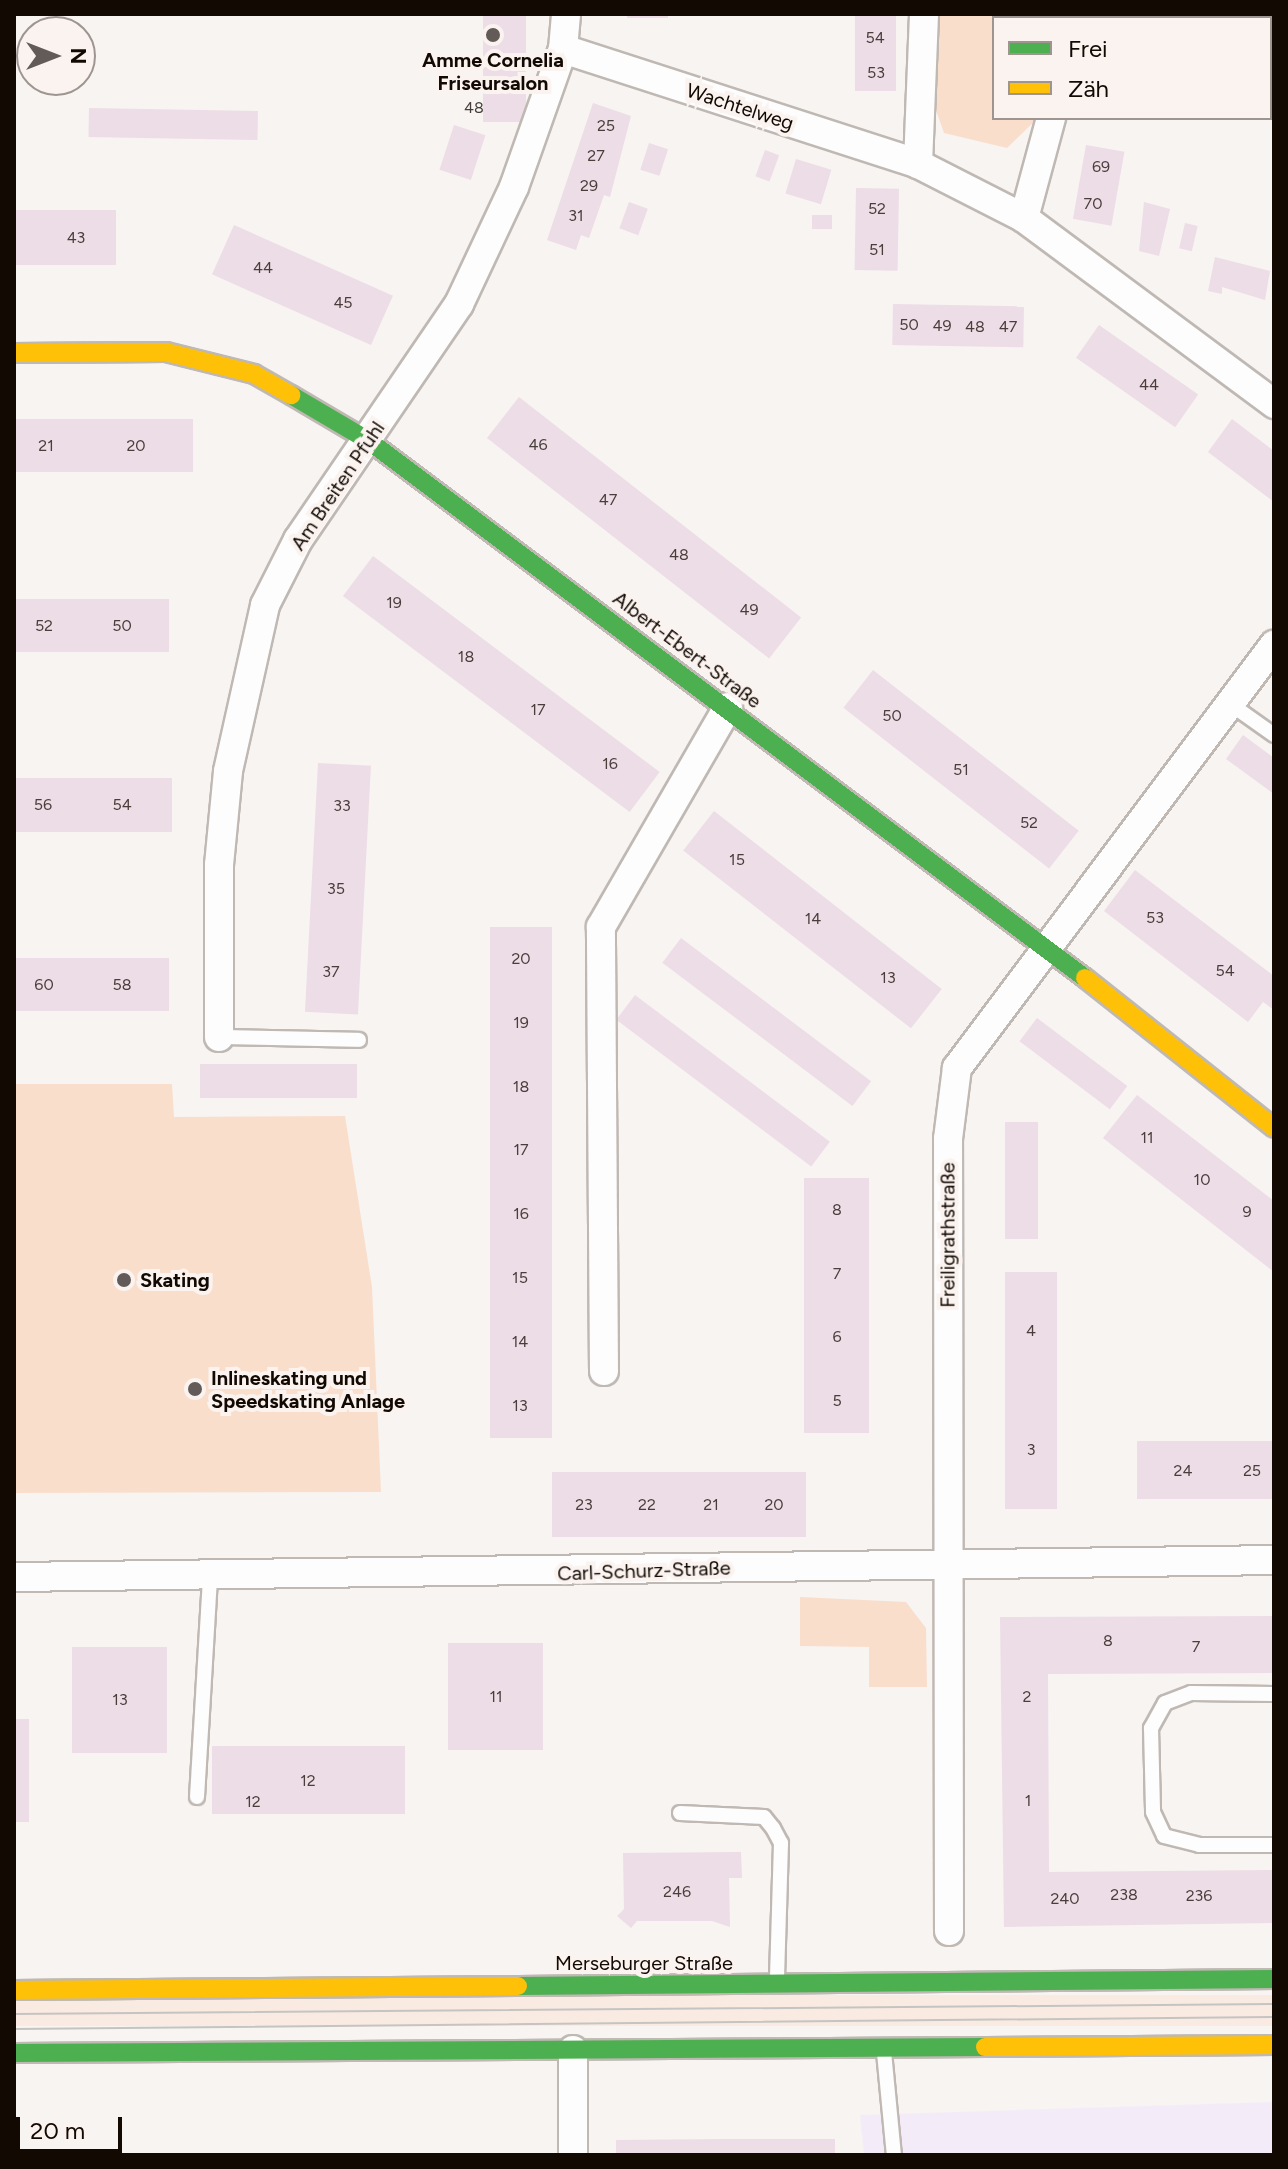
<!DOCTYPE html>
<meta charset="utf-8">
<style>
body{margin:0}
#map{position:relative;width:1288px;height:2169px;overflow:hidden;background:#f7f4f2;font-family:Figtree,sans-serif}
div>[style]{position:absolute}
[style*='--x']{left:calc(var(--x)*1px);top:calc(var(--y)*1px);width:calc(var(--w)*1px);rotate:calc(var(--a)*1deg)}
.commercial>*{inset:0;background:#f3ecf8}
.built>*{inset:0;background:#faebe2;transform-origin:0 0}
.green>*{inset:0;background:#fadecc}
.building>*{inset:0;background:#eddde6;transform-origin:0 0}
.roads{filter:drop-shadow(2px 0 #bfb8b3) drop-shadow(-2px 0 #bfb8b3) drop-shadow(0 2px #bfb8b3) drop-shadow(0 -2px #bfb8b3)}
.lane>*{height:14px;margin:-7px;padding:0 7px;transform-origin:7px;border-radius:7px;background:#fefdfd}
.street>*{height:28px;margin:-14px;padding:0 14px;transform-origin:14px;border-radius:14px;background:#fefdfd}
.fast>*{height:18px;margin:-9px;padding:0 9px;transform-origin:9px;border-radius:9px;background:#4caf50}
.slow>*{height:18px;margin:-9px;padding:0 9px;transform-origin:9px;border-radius:9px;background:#ffc107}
.tram>*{height:2px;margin:-1px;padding:0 1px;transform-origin:1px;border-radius:1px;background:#c5c4c2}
.dots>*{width:22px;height:22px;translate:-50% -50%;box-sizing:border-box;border:4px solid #faf3ef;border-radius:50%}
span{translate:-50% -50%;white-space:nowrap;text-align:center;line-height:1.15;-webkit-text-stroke:8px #faf3ef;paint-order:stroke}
.number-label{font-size:16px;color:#4a3e3c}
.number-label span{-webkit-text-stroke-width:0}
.poi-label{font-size:20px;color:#130903;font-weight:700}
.left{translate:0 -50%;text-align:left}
.street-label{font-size:20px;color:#130903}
.frame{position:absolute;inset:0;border:16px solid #130903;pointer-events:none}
.legend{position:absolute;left:992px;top:16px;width:280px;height:104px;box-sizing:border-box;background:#faf3ef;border:2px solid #9e9591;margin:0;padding:10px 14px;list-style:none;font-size:24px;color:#130903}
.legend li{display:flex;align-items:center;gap:16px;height:40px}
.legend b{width:40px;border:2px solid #9e9591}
.north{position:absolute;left:16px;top:16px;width:80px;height:80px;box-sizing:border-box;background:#faf3ef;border:2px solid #9e9591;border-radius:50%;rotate:90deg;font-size:22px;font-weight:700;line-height:32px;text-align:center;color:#130903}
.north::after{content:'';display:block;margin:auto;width:28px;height:36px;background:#635b57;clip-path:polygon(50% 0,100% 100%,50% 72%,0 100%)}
.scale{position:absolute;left:16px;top:2117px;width:106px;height:36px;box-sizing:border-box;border:4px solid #130903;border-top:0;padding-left:10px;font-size:24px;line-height:28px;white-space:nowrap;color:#130903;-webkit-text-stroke:6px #faf3ef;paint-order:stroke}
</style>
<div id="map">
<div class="commercial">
<i style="clip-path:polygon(1274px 2102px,1274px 2155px,864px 2155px,860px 2115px)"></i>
</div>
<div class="built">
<i style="left:1274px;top:1995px;width:31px;height:1260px;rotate:90deg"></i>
</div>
<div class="green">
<i style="clip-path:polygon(937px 14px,1064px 14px,994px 18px,994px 118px,1038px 118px,1007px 148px,944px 133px,932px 99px)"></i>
<i style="clip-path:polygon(14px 1084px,172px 1084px,174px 1117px,345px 1116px,372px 1287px,381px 1492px,14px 1493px)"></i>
<i style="clip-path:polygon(800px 1597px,906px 1602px,926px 1628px,927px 1687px,869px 1687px,869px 1647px,800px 1646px)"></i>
</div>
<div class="building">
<i style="left:483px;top:14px;width:43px;height:108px"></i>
<i style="left:627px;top:14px;width:41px;height:4px"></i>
<i style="left:855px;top:14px;width:41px;height:77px"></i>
<i style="clip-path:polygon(1117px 14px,1159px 14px,1116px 18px)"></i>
<i style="clip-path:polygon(593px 103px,631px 116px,610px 197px,604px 195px,589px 238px,581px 235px,576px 250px,547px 240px)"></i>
<i style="left:89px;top:108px;width:169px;height:29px;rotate:1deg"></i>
<i style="left:454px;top:125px;width:33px;height:47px;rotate:18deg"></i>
<i style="left:649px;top:143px;width:20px;height:28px;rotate:18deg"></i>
<i style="left:1086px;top:145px;width:39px;height:75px;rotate:10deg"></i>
<i style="left:765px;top:150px;width:15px;height:28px;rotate:20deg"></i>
<i style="left:796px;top:159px;width:37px;height:36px;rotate:17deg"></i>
<i style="left:856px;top:188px;width:43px;height:82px;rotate:1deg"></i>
<i style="left:629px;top:202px;width:20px;height:28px;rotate:20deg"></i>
<i style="clip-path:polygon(1144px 202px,1170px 209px,1159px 256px,1139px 251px)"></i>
<i style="left:14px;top:210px;width:102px;height:55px"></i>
<i style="left:812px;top:215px;width:20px;height:14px"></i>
<i style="left:1185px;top:223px;width:13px;height:26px;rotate:13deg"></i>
<i style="left:234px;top:225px;width:174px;height:54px;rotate:24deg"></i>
<i style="clip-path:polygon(1215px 257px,1270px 271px,1265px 300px,1222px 287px,1222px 294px,1208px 291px)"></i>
<i style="left:893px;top:304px;width:131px;height:41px;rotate:1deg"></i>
<i style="left:1099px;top:325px;width:121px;height:40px;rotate:35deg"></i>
<i style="left:519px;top:397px;width:358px;height:52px;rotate:38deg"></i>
<i style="left:14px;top:419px;width:179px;height:53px"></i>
<i style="clip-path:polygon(1232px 419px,1274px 451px,1274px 502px,1208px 452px)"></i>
<i style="left:373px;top:556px;width:359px;height:50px;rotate:37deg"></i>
<i style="left:14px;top:599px;width:155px;height:53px"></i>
<i style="left:873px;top:670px;width:261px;height:48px;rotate:38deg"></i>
<i style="clip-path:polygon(1243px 735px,1274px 758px,1274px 794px,1226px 759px)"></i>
<i style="left:318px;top:763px;width:53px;height:249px;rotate:3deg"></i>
<i style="left:14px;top:778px;width:158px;height:54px"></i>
<i style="left:714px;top:811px;width:289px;height:50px;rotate:38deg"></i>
<i style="clip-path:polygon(1135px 870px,1274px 976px,1274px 1010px,1263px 1002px,1248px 1022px,1104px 911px)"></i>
<i style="left:490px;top:927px;width:62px;height:511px"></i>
<i style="left:681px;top:938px;width:238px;height:31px;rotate:37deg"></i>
<i style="left:14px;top:958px;width:155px;height:53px"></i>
<i style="left:635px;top:995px;width:244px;height:31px;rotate:37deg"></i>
<i style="left:1037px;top:1018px;width:113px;height:29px;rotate:37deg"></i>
<i style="left:357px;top:1064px;width:34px;height:157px;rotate:90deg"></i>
<i style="clip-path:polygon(1137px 1095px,1274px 1201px,1274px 1272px,1103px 1138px)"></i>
<i style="left:1005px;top:1122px;width:33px;height:117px"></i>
<i style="left:804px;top:1178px;width:65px;height:255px"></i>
<i style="left:1005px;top:1272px;width:52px;height:237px"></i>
<i style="left:1137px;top:1441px;width:137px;height:58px"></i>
<i style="left:552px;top:1472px;width:254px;height:65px"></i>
<i style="clip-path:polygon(1274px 1616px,1274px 1673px,1048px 1674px,1049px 1872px,1274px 1870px,1274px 1923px,1004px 1927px,1000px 1617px)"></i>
<i style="left:543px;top:1643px;width:107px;height:95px;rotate:90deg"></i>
<i style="left:72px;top:1647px;width:95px;height:106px"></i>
<i style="left:14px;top:1719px;width:15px;height:103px"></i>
<i style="left:212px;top:1746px;width:193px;height:68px"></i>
<i style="clip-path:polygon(741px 1852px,742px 1878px,729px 1878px,730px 1927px,712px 1921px,637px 1921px,631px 1928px,617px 1916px,624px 1909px,623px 1853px)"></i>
<i style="clip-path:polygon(725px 2139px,835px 2139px,835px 2155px,616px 2155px,616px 2140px)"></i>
</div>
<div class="roads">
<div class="lane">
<i style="--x:1229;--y:703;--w:55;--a:35.4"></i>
<i style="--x:219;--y:1037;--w:140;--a:1.2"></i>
<i style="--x:1274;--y:1694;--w:83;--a:-179.3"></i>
<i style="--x:1191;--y:1693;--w:28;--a:159"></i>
<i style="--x:1165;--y:1703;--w:29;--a:119"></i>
<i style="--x:1151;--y:1728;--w:84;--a:88.6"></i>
<i style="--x:1153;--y:1812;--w:26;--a:65"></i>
<i style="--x:1164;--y:1836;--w:36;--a:14"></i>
<i style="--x:1199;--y:1845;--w:75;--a:0"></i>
<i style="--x:197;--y:1797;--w:222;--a:-86.6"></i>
<i style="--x:680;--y:1813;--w:84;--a:2.7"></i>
<i style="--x:764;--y:1817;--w:14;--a:51"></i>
<i style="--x:773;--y:1828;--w:17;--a:62"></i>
<i style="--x:781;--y:1843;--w:137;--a:91.7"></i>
<i style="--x:884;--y:2052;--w:103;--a:84.5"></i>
</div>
<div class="street">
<i style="--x:1077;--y:18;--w:4;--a:-63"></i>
<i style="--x:563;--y:49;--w:373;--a:17.9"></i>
<i style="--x:918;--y:164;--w:119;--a:27"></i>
<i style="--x:1024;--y:218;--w:312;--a:36.6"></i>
<i style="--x:918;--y:164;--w:150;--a:-87.7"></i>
<i style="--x:1024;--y:218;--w:104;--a:-74.9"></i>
<i style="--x:219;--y:1037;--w:172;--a:-90"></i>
<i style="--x:219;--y:865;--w:94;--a:-84.5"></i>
<i style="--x:228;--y:771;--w:170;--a:-77.4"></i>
<i style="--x:265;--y:605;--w:73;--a:-63.1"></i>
<i style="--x:298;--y:540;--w:286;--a:-55.7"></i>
<i style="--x:459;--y:304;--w:129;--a:-64.8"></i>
<i style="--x:514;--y:187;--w:146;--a:-70.5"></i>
<i style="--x:563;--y:49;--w:35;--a:-85"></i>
<i style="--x:604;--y:1371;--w:444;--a:-90.4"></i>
<i style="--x:601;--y:927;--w:254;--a:-60"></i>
<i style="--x:14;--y:1577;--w:1260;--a:-0.77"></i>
<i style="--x:949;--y:1931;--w:792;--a:-90.07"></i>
<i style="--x:948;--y:1139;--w:72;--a:-82.8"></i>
<i style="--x:957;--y:1068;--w:529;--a:-53.15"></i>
<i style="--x:573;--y:2155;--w:105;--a:-90"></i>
</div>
<div class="fast">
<i style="--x:291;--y:395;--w:91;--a:30.5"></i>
<i style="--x:369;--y:441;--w:895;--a:36.87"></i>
<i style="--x:518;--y:1986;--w:756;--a:-0.53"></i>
<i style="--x:14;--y:2053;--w:971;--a:-0.35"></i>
</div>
<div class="slow">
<i style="--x:14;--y:353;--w:152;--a:-0.4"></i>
<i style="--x:166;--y:352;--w:91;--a:14"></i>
<i style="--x:254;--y:374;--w:43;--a:29.6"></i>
<i style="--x:1085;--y:978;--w:241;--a:38.4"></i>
<i style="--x:14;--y:1990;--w:504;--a:-0.45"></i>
<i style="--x:985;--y:2047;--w:289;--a:-0.4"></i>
</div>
</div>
<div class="tram">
<i style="--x:14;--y:2014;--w:1260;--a:-0.45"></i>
<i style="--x:14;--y:2029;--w:1260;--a:-0.55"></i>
</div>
<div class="dots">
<i style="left:493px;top:35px;background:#635b57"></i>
<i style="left:124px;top:1280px;background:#635b57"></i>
<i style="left:195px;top:1389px;background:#635b57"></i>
</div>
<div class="number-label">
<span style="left:875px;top:38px">54</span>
<span style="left:876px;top:73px">53</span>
<span style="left:474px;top:108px">48</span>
<span style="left:606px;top:126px">25</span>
<span style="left:596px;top:156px">27</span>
<span style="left:1101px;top:167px">69</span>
<span style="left:589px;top:186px">29</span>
<span style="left:1093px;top:204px">70</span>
<span style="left:877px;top:209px">52</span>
<span style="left:576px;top:216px">31</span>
<span style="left:76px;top:238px">43</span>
<span style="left:877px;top:250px">51</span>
<span style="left:263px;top:268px">44</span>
<span style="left:343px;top:303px">45</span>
<span style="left:909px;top:325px">50</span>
<span style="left:942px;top:326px">49</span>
<span style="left:975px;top:327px">48</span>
<span style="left:1008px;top:327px">47</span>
<span style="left:1149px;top:385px">44</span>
<span style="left:538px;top:445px">46</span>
<span style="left:46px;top:446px">21</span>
<span style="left:136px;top:446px">20</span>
<span style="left:608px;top:500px">47</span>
<span style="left:679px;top:555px">48</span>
<span style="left:394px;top:603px">19</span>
<span style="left:749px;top:610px">49</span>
<span style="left:44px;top:626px">52</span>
<span style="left:122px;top:626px">50</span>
<span style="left:466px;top:657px">18</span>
<span style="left:538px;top:710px">17</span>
<span style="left:892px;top:716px">50</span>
<span style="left:610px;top:764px">16</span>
<span style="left:961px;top:770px">51</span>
<span style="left:43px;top:805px">56</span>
<span style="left:122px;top:805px">54</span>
<span style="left:342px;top:806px">33</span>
<span style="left:1029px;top:823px">52</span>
<span style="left:737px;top:860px">15</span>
<span style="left:336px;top:889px">35</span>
<span style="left:1155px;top:918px">53</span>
<span style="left:813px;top:919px">14</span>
<span style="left:521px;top:959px">20</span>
<span style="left:1225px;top:971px">54</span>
<span style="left:331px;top:972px">37</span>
<span style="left:888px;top:978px">13</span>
<span style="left:44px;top:985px">60</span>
<span style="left:122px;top:985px">58</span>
<span style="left:521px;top:1023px">19</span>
<span style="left:521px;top:1087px">18</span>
<span style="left:1147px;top:1138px">11</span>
<span style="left:521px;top:1150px">17</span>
<span style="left:1202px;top:1180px">10</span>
<span style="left:837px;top:1210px">8</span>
<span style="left:1247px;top:1212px">9</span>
<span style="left:521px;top:1214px">16</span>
<span style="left:837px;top:1274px">7</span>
<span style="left:520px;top:1278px">15</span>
<span style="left:1031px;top:1331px">4</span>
<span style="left:837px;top:1337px">6</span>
<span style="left:520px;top:1342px">14</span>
<span style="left:837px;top:1401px">5</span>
<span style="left:520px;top:1406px">13</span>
<span style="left:1031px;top:1450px">3</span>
<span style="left:1183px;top:1471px">24</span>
<span style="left:1252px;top:1471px">25</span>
<span style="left:584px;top:1505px">23</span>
<span style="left:647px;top:1505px">22</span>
<span style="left:711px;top:1505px">21</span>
<span style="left:774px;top:1505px">20</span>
<span style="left:1108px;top:1641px">8</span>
<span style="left:1196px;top:1647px">7</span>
<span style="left:496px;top:1697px">11</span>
<span style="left:1027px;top:1697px">2</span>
<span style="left:120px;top:1700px">13</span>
<span style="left:308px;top:1781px">12</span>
<span style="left:1028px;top:1801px">1</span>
<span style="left:253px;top:1802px">12</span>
<span style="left:677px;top:1892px">246</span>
<span style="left:1124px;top:1895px">238</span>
<span style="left:1199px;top:1896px">236</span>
<span style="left:1065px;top:1899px">240</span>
</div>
<div class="poi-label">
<span style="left:493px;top:72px">Amme Cornelia<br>Friseursalon</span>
<span class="left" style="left:140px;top:1280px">Skating</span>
<span class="left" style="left:211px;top:1390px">Inlineskating und<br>Speedskating Anlage</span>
</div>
<div class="street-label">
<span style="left:740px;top:107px;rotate:18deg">Wachtelweg</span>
<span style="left:338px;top:486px;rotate:-56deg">Am Breiten Pfuhl</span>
<span style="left:687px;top:650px;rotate:37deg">Albert-Ebert-Straße</span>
<span style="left:948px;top:1235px;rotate:-90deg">Freiligrathstraße</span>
<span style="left:644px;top:1571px;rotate:-2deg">Carl-Schurz-Straße</span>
<span style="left:644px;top:1963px">Merseburger Straße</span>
</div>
<div class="frame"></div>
<ul class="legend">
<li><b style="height:10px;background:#4caf50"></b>Frei</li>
<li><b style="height:10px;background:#ffc107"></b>Zäh</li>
</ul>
<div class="north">N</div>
<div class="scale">20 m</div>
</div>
